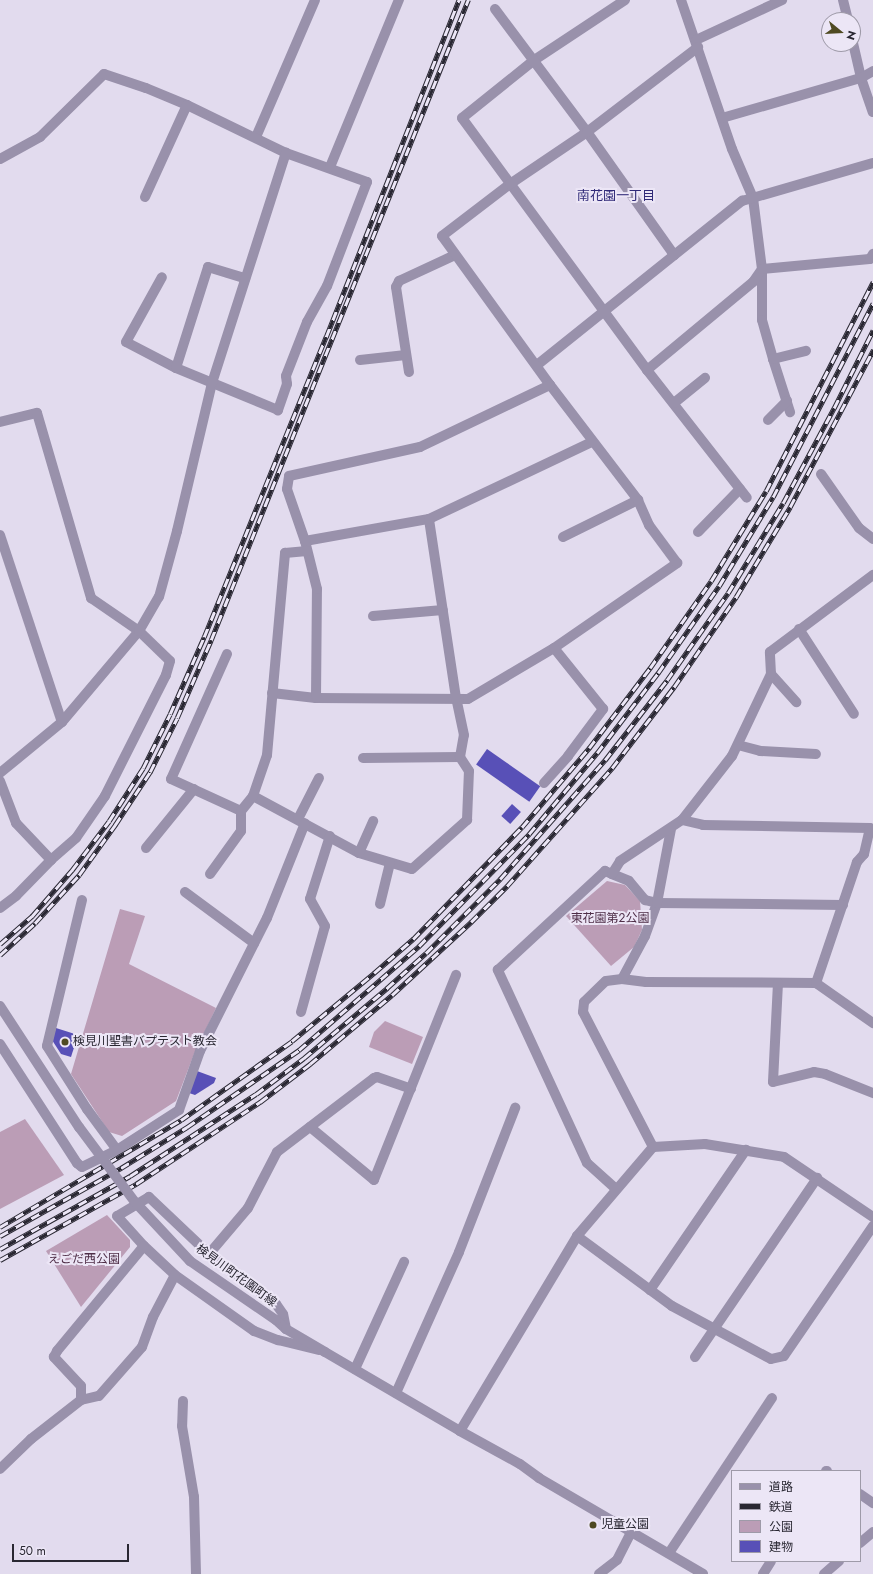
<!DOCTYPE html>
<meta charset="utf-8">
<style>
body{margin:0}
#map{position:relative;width:873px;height:1574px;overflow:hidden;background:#e2dbee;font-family:Jost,"Noto Sans JP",sans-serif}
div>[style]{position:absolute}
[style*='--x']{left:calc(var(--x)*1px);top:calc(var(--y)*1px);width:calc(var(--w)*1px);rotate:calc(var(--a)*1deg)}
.green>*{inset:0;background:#bb9db6}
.building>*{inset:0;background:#5850b7;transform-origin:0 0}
.minor>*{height:10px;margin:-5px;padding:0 5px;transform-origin:5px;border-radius:5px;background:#9991ab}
.tertiary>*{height:10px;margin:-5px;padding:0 5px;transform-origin:5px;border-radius:5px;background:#9991ab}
.rail>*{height:4.5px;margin-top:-2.25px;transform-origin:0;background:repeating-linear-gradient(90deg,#ece6f6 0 9px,#292732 0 18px);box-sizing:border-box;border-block:1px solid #292732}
.tertiary-bridge>*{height:10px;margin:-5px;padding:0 5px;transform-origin:5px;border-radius:5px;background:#9991ab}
.dots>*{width:11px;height:11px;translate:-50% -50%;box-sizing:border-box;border:2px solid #ece6f6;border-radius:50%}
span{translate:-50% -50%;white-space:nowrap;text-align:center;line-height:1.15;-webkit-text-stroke:4px #ece6f6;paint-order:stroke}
.park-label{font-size:12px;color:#4e2e47}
.poi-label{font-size:12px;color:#292732}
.left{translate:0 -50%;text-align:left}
.street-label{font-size:12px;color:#292732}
.neighbourhood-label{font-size:13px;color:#302a78}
.legend{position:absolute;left:731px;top:1470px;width:130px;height:92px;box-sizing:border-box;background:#ece6f6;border:1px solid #9e9aa8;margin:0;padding:5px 7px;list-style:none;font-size:12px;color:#292732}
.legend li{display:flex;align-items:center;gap:8px;height:20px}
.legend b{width:20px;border:1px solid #9e9aa8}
.north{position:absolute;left:821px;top:12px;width:40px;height:40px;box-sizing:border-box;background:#ece6f6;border:1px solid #9e9aa8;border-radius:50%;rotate:108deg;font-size:11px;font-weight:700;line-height:16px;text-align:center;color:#292732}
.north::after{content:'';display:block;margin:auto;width:14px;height:18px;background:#4f4a22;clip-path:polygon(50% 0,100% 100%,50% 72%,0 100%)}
.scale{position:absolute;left:12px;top:1544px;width:117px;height:18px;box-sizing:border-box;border:2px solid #292732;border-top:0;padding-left:5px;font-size:12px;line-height:14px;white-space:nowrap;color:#292732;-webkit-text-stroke:3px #ece6f6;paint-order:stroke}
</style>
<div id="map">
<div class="green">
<i style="clip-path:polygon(607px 881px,625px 885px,640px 901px,642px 930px,634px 947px,611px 966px,566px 916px)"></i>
<i style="clip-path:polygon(120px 909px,145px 916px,129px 964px,216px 1008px,194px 1054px,176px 1101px,122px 1136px,109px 1132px,71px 1074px)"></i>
<i style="clip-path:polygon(385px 1021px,423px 1037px,412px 1064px,369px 1047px,374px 1032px)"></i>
<i style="clip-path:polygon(25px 1119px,64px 1175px,0 1209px,0 1132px)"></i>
<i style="clip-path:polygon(107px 1215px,130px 1240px,130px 1247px,81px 1307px,46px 1251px)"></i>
</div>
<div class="building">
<i style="left:487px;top:749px;width:65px;height:19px;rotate:35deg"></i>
<i style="left:512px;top:804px;width:12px;height:16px;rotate:42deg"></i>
<i style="clip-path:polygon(56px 1028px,78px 1035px,71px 1057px,61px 1054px,52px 1040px)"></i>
<i style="clip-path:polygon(197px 1071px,216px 1078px,214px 1083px,195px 1095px,189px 1093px)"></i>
</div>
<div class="minor">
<i style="--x:625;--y:0;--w:110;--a:146.5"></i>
<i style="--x:533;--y:61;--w:91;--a:141.2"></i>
<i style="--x:462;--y:118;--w:313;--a:53.7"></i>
<i style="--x:647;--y:370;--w:162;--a:52"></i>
<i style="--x:681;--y:0;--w:157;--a:71.1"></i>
<i style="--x:732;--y:149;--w:53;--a:66.8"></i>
<i style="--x:753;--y:198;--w:72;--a:82.8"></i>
<i style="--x:762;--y:269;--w:51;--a:90"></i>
<i style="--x:762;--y:320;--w:41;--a:74.2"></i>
<i style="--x:773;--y:359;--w:56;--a:72.2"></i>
<i style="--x:843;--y:0;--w:21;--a:76"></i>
<i style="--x:495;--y:9;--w:154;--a:53.2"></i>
<i style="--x:587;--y:132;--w:151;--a:54.7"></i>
<i style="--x:696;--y:40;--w:95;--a:-24.9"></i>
<i style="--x:853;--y:43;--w:36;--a:77"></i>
<i style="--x:861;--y:78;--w:36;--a:71"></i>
<i style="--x:722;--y:118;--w:145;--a:-16.1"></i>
<i style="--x:861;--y:78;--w:14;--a:-30"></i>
<i style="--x:256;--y:137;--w:149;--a:-66.7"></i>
<i style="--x:0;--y:159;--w:46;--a:-28.8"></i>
<i style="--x:40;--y:137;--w:90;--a:-44.5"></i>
<i style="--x:104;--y:74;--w:44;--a:18.4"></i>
<i style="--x:146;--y:88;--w:44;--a:22.5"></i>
<i style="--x:187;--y:105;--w:110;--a:25.9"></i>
<i style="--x:286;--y:153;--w:86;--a:19.7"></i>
<i style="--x:367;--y:182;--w:111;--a:111"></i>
<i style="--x:327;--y:286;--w:41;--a:119.1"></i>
<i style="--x:307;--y:322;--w:58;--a:111.3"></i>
<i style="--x:286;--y:376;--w:8;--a:83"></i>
<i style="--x:287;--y:384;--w:28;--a:109"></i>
<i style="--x:278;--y:410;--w:110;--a:-157.6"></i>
<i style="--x:176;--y:368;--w:56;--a:-152.5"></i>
<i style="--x:126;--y:342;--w:74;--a:-61"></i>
<i style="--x:330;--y:167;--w:181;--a:-67.6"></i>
<i style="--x:145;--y:197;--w:101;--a:-65.5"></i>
<i style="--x:773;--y:359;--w:34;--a:-14"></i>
<i style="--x:360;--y:360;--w:46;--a:-6.2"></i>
<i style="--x:537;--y:365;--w:263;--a:-38.7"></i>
<i style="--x:742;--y:201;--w:136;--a:-16.2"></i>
<i style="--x:176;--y:368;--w:106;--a:-72.4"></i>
<i style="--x:208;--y:267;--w:39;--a:17"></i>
<i style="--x:647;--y:370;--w:138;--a:-39.7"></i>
<i style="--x:753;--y:282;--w:16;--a:-55"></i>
<i style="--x:762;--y:269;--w:108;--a:-5.3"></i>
<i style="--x:870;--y:259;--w:6;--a:-59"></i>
<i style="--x:409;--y:372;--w:86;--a:-98.7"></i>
<i style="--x:396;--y:287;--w:7;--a:-63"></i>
<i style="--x:399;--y:281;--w:62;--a:-24.9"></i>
<i style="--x:674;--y:403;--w:40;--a:-39"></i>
<i style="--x:768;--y:420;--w:27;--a:-45"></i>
<i style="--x:0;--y:422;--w:38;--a:-14"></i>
<i style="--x:37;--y:413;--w:193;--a:73.7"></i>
<i style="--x:91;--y:598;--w:58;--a:34.5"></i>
<i style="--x:139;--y:631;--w:43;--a:44.1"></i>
<i style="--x:170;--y:661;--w:15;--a:106"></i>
<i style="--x:166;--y:675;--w:136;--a:116.8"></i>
<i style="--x:105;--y:796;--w:51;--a:124.6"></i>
<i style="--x:76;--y:838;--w:33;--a:139"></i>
<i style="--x:51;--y:860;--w:50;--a:134.2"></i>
<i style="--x:16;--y:896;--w:20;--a:143"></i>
<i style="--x:821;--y:474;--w:66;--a:54.9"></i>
<i style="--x:859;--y:528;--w:18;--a:38"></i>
<i style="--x:698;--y:532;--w:60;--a:-45.7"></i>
<i style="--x:0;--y:535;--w:197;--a:71.7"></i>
<i style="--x:563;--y:537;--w:84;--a:-26.3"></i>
<i style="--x:305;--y:541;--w:126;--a:-10.1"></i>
<i style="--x:429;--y:519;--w:180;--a:-25.3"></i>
<i style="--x:373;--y:616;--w:70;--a:-4.9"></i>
<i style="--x:799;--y:629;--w:101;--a:57.1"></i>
<i style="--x:227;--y:654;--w:137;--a:114.1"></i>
<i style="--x:171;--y:779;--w:77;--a:24.6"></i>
<i style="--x:771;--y:674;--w:38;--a:48"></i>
<i style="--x:272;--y:693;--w:44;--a:6.5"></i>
<i style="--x:316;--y:698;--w:152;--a:0.4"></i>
<i style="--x:468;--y:699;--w:100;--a:-30.7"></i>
<i style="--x:554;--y:648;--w:150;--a:-34.6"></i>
<i style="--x:677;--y:563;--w:47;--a:-126.4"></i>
<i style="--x:649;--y:525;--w:27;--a:-114"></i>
<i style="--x:638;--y:500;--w:145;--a:-127.4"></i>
<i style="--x:550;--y:385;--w:184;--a:-125.9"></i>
<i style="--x:442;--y:236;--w:86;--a:-37.4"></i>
<i style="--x:510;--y:184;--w:93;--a:-34"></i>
<i style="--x:587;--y:132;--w:140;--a:-37.4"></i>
<i style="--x:316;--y:698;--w:109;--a:-89.5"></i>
<i style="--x:317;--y:589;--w:49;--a:-104"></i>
<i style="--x:305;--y:541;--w:55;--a:-109.1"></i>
<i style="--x:287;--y:489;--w:13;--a:-81"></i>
<i style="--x:289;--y:476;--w:134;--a:-12.5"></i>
<i style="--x:420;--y:447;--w:144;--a:-25.5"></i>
<i style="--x:738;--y:745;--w:23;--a:15"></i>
<i style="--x:760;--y:751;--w:56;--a:3.1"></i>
<i style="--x:363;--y:758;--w:97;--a:-0.6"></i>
<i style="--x:0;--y:773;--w:80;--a:-39.4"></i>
<i style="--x:62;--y:722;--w:119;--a:-49.8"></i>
<i style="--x:139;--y:631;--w:39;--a:-60"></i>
<i style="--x:159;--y:597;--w:68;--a:-74.7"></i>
<i style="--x:177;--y:531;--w:152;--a:-76.7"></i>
<i style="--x:212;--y:383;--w:242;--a:-72.2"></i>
<i style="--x:0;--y:781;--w:45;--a:69.1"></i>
<i style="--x:16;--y:823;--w:51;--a:46.6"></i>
<i style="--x:544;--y:783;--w:36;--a:-48"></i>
<i style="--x:568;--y:756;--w:59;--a:-53.3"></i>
<i style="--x:603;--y:709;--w:78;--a:-128.8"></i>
<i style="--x:253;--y:796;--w:120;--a:28.3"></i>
<i style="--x:359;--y:853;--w:55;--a:16.8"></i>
<i style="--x:412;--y:869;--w:74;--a:-41.7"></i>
<i style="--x:467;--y:820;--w:49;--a:-87.7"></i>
<i style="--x:469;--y:771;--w:17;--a:-123"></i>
<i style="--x:460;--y:757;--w:22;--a:-80"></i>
<i style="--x:464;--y:735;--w:38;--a:-102"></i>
<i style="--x:456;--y:698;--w:181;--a:-98.6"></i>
<i style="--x:298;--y:819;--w:46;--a:-62.9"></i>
<i style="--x:682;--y:820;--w:22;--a:13"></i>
<i style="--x:703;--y:825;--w:167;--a:1"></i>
<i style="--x:870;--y:828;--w:27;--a:103"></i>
<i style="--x:864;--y:854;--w:11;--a:131"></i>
<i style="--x:857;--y:862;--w:128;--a:108.7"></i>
<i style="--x:146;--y:848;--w:76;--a:-50.9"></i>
<i style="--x:359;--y:853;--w:35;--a:-66"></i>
<i style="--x:210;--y:874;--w:53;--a:-54.2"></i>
<i style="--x:241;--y:831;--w:20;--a:-90"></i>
<i style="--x:241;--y:811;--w:19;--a:-51"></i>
<i style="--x:253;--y:796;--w:43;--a:-71.1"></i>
<i style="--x:267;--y:755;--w:203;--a:-84.9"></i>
<i style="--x:285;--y:553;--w:22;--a:-5"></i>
<i style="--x:612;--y:874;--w:18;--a:22"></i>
<i style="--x:629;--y:881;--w:25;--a:50"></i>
<i style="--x:645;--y:900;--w:12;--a:14"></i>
<i style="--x:657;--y:903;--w:186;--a:0.6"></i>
<i style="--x:185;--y:892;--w:86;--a:36.5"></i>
<i style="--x:82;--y:900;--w:150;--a:103.5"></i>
<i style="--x:47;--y:1046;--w:75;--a:57.6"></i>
<i style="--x:87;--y:1109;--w:51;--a:53.8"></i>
<i style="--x:117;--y:1150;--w:74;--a:-32.8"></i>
<i style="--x:179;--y:1110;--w:63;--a:-70.4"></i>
<i style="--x:200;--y:1051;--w:149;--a:-63.3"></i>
<i style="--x:267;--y:918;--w:102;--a:-68.2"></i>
<i style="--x:380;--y:904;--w:42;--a:-76.3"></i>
<i style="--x:622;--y:979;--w:24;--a:7"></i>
<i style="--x:646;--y:982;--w:170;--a:0.3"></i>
<i style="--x:816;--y:983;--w:70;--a:35.1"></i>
<i style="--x:778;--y:983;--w:99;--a:92.9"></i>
<i style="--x:773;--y:1082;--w:42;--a:-13.7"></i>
<i style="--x:814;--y:1072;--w:11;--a:10"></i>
<i style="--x:825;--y:1074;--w:52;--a:21.6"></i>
<i style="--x:301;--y:1012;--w:89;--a:-74.4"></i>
<i style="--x:325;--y:926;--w:31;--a:-119"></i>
<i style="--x:310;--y:899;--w:66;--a:-72.4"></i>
<i style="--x:0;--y:1044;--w:142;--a:57.1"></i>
<i style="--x:77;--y:1163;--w:6;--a:39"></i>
<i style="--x:82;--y:1167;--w:39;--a:-26"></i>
<i style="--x:310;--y:1127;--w:83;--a:39.6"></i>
<i style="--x:374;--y:1180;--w:221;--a:-68.2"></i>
<i style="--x:653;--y:1147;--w:152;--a:-117.4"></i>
<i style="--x:583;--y:1012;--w:10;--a:-84"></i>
<i style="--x:584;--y:1002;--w:30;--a:-44"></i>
<i style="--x:606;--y:981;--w:16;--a:-7"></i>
<i style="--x:622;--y:979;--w:49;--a:-61.9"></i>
<i style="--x:645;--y:936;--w:35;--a:-70"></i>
<i style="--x:657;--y:903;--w:75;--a:-79.3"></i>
<i style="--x:616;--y:1189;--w:39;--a:-138"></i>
<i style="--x:587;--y:1163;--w:213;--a:-114.8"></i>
<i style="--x:498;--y:970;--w:146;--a:-42.8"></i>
<i style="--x:605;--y:871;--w:8;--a:23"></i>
<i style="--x:612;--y:874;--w:15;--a:-58"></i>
<i style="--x:620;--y:861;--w:74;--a:-33.5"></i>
<i style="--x:682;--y:820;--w:81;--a:-52"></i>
<i style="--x:732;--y:756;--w:91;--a:-64.6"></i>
<i style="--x:771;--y:674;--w:22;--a:-93"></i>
<i style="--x:770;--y:652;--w:129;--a:-36.8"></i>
<i style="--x:577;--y:1236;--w:118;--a:36.4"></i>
<i style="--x:672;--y:1306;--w:112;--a:28.2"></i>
<i style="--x:771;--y:1359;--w:13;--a:-13"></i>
<i style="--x:784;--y:1356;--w:158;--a:-55.6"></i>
<i style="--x:209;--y:1254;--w:60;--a:-49.7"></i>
<i style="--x:248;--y:1208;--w:63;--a:-62.6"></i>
<i style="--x:277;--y:1152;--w:122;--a:-37.3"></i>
<i style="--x:374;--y:1078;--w:3;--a:-18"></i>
<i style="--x:377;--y:1077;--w:36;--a:19"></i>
<i style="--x:650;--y:1290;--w:170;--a:-55.6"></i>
<i style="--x:286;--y:1329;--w:15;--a:-101"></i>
<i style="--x:283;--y:1314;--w:12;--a:-125"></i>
<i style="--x:276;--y:1304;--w:84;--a:-143.3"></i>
<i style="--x:209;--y:1254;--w:83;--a:-136.5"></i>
<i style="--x:149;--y:1197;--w:37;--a:149"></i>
<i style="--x:117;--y:1216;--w:40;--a:48"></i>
<i style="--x:144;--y:1246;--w:42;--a:43.1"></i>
<i style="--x:175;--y:1275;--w:97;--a:35.3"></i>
<i style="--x:254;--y:1331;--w:26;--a:21"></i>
<i style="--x:278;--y:1340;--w:42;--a:13.7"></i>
<i style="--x:695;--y:1357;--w:217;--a:-55.7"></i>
<i style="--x:355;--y:1369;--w:118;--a:-65.4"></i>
<i style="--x:396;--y:1393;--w:154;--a:-65.9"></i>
<i style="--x:459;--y:1252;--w:155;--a:-68.7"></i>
<i style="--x:81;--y:1400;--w:18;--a:-13"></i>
<i style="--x:99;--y:1396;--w:65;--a:-48.7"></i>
<i style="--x:142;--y:1347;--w:32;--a:-70"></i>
<i style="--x:153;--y:1317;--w:47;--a:-62.4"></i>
<i style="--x:183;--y:1401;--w:25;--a:92"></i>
<i style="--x:182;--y:1426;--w:72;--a:80.4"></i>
<i style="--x:194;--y:1497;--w:77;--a:88.5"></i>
<i style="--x:460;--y:1431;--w:227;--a:-59"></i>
<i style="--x:577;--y:1236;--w:117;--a:-49.5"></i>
<i style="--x:653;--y:1147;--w:52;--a:-3.3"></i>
<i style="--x:705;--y:1144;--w:80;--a:9.3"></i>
<i style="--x:784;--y:1157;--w:107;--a:34"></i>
<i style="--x:0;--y:1469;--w:43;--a:-44.1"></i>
<i style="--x:31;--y:1439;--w:63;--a:-38"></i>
<i style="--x:81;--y:1400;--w:14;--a:-90"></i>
<i style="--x:81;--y:1386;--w:40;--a:-133"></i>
<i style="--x:54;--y:1357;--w:7;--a:-63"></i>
<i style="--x:57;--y:1351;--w:136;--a:-50.4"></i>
<i style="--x:826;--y:1471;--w:1;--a:0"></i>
<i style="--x:860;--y:1494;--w:16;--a:35"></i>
<i style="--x:860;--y:1543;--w:17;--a:-40"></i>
<i style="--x:669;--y:1553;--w:186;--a:-56.4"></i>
<i style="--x:599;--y:1574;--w:23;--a:-38"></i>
<i style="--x:617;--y:1560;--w:33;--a:-63"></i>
<i style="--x:763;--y:1574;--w:15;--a:-58"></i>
<i style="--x:824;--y:1574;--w:20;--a:-41"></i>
</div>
<div class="tertiary">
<i style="--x:276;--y:1320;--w:13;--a:42"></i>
<i style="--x:286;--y:1329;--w:45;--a:30.5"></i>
<i style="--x:325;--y:1352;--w:156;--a:30.3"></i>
<i style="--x:460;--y:1431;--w:68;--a:28.8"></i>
<i style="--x:520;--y:1464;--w:24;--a:36"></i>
<i style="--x:539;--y:1478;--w:190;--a:30.3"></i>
</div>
<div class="rail">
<i style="--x:0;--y:944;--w:43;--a:-41.2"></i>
<i style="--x:32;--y:916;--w:61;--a:-49"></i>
<i style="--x:72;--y:870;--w:61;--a:-52.9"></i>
<i style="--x:109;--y:821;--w:63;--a:-57.3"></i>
<i style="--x:143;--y:768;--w:60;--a:-63.4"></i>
<i style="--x:170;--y:714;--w:84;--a:-66.2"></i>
<i style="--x:204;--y:637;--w:324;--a:-67.9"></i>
<i style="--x:326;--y:337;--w:362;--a:-68.5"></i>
<i style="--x:0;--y:955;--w:47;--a:-42.4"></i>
<i style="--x:35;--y:923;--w:65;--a:-47.5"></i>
<i style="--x:79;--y:875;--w:62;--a:-54.2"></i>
<i style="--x:115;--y:825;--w:64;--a:-56.6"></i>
<i style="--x:150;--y:772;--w:60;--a:-63.4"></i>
<i style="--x:177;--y:718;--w:85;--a:-66.4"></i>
<i style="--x:211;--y:640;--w:690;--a:-68.12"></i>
<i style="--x:0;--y:1227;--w:210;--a:-30.6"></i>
<i style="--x:181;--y:1120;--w:136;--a:-35.4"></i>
<i style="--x:292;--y:1041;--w:107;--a:-39.7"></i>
<i style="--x:374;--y:973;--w:52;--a:-41.1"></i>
<i style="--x:413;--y:939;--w:156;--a:-45.8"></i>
<i style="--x:522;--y:827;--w:104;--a:-49.7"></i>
<i style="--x:589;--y:748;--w:101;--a:-52.7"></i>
<i style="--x:650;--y:668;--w:106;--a:-55"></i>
<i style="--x:711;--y:581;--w:105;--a:-58.6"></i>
<i style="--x:766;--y:491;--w:235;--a:-62.9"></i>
<i style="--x:0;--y:1236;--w:139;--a:-29.3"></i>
<i style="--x:121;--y:1168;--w:78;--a:-31.8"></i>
<i style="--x:187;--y:1127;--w:136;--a:-34.5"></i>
<i style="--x:299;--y:1050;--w:159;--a:-40.9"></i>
<i style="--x:419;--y:946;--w:157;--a:-45.5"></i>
<i style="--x:529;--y:834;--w:106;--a:-50"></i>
<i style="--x:597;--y:753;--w:101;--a:-52.7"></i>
<i style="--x:658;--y:673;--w:106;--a:-55"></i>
<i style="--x:719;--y:586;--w:104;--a:-58.8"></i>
<i style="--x:773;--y:497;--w:218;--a:-62.7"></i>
<i style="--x:0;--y:1249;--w:149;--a:-29.3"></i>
<i style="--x:130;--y:1176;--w:150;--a:-33.1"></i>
<i style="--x:256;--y:1094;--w:60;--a:-36.9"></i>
<i style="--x:304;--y:1058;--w:109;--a:-40.1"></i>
<i style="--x:387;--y:988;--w:52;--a:-41.9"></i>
<i style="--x:426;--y:953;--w:105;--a:-45"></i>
<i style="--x:500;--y:879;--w:159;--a:-48.6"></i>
<i style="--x:605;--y:760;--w:101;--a:-52.2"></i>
<i style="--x:667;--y:680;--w:106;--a:-55"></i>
<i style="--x:728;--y:593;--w:105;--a:-58.6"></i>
<i style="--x:783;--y:503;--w:108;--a:-61.8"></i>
<i style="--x:834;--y:408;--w:87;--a:-63.4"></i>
<i style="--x:0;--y:1260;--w:156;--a:-29.2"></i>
<i style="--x:136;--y:1184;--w:149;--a:-33.5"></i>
<i style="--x:260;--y:1102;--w:63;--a:-37.2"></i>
<i style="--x:310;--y:1064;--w:107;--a:-40.1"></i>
<i style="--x:392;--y:995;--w:108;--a:-42.7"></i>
<i style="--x:471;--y:922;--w:51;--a:-45"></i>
<i style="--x:507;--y:886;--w:158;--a:-48.3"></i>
<i style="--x:612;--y:768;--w:102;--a:-52.6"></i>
<i style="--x:674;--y:687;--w:109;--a:-55.4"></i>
<i style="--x:736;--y:597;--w:105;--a:-59"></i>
<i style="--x:790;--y:507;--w:178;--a:-62.1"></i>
</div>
<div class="tertiary-bridge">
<i style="--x:0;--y:1006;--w:145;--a:56.9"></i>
<i style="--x:79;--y:1127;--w:94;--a:53.3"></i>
<i style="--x:135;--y:1202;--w:81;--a:47"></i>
<i style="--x:190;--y:1261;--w:104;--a:34.5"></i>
</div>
<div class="dots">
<i style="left:65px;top:1042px;background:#4f4a22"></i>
<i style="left:593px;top:1525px;background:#4f4a22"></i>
</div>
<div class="park-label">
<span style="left:610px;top:919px">東花園第2公園</span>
<span style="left:84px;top:1260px">えごだ西公園</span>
</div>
<div class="poi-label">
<span class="left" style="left:73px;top:1042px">検見川聖書バプテスト教会</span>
<span class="left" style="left:601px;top:1525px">児童公園</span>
</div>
<div class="street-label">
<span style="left:236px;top:1276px;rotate:36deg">検見川町花園町線</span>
</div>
<div class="neighbourhood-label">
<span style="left:616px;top:196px">南花園一丁目</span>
</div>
<ul class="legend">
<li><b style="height:5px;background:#9991ab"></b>道路</li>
<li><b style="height:5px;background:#292732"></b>鉄道</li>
<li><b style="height:11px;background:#bb9db6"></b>公園</li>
<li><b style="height:11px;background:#5850b7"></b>建物</li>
</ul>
<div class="north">N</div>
<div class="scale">50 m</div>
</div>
